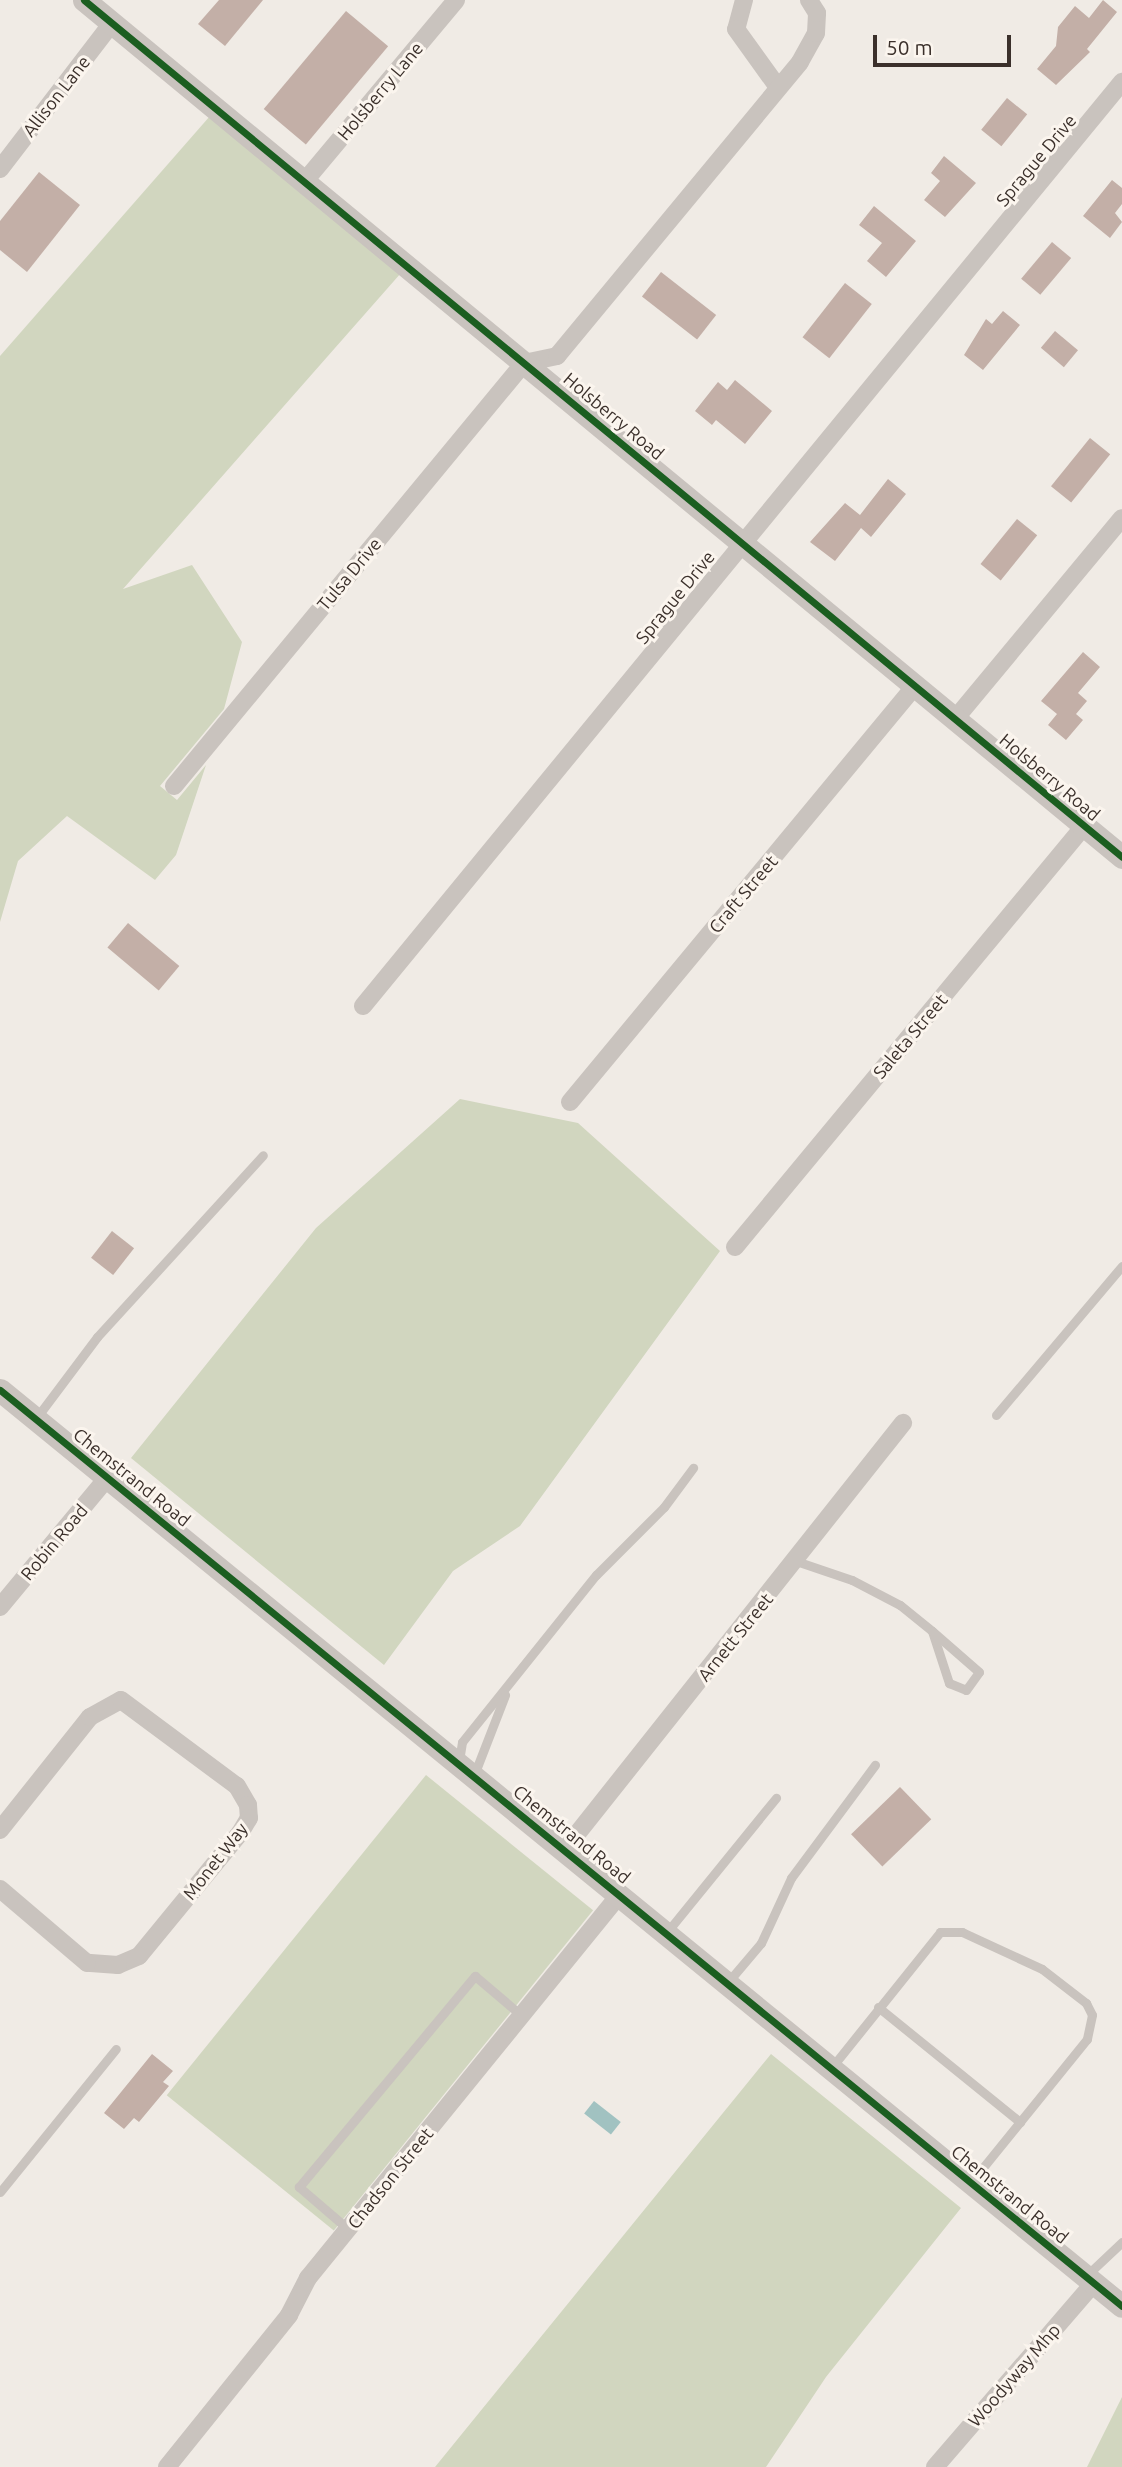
<!DOCTYPE html>
<style>
body{margin:0}
#map{position:relative;width:1122px;height:2467px;overflow:hidden;background:#f0ebe5;font-family:Ubuntu,sans-serif}
div>[style]{position:absolute}
[style*='--x']{left:calc(var(--x)*1px);top:calc(var(--y)*1px);width:calc(var(--w)*1px);rotate:calc(var(--a)*1deg)}
.green>*{inset:0;background:#d1d6bf;transform-origin:0 0}
.water>*{inset:0;background:#a1c2c1;transform-origin:0 0}
.building>*{inset:0;background:#c3afa7;transform-origin:0 0}
.service>*{height:9px;margin:-4.5px;padding:0 4.5px;transform-origin:4.5px;border-radius:4.5px;background:#c9c3be}
.minor>*{height:18px;margin:-9px;padding:0 9px;transform-origin:9px;border-radius:9px;background:#c9c3be}
.tertiary>*{height:23px;margin:-11.5px;padding:0 11.5px;transform-origin:11.5px;border-radius:11.5px;background:#c9c3be}
.cycleway>*{height:7px;margin:-3.5px;padding:0 3.5px;transform-origin:3.5px;border-radius:3.5px;background:#1b5e20}
span{translate:-50% -50%;white-space:nowrap;text-align:center;line-height:1.15;-webkit-text-stroke:6px #fbf5ee;paint-order:stroke}
.street-label{font-size:18px;color:#3b302b}
.scale{position:absolute;left:873px;top:35px;width:138px;height:32px;box-sizing:border-box;border:4px solid #3b302b;border-top:0;padding-left:9px;font-size:21px;line-height:24px;white-space:nowrap;color:#3b302b;-webkit-text-stroke:5px #fbf5ee;paint-order:stroke}
</style>
<div id="map">
<div class="green">
<i style="clip-path:polygon(210px 116px,401px 273px,123px 589px,192px 565px,242px 642px,224px 709px,160px 786px,177px 800px,206px 765px,176px 855px,155px 880px,67px 816px,18px 861px,0 922px,0 356px)"></i>
<i style="clip-path:polygon(460px 1099px,578px 1123px,720px 1251px,520px 1526px,453px 1571px,384px 1665px,131px 1458px,316px 1228px)"></i>
<i style="left:426px;top:1775px;width:215px;height:412px;rotate:39deg"></i>
<i style="clip-path:polygon(771px 2054px,961px 2208px,826px 2377px,766px 2467px,435px 2467px)"></i>
<i style="clip-path:polygon(1122px 2397px,1122px 2467px,1087px 2467px)"></i>
</div>
<div class="water">
<i style="left:594px;top:2101px;width:34px;height:16px;rotate:38deg"></i>
</div>
<div class="building">
<i style="clip-path:polygon(219px 0,263px 0,225px 46px,198px 24px)"></i>
<i style="clip-path:polygon(1103px 0,1117px 12px,1087px 49px,1090px 52px,1056px 85px,1037px 69px,1056px 46px,1058px 27px,1075px 6px,1089px 18px)"></i>
<i style="left:346px;top:11px;width:55px;height:128px;rotate:40deg"></i>
<i style="left:1007px;top:98px;width:26px;height:41px;rotate:39deg"></i>
<i style="clip-path:polygon(944px 156px,976px 183px,945px 217px,924px 200px,940px 181px,931px 173px)"></i>
<i style="clip-path:polygon(39px 172px,80px 205px,27px 272px,0 250px,0 221px)"></i>
<i style="clip-path:polygon(1112px 180px,1122px 188px,1122px 204px,1115px 213px,1122px 222px,1110px 238px,1083px 216px)"></i>
<i style="clip-path:polygon(874px 206px,916px 241px,886px 277px,867px 261px,882px 243px,859px 225px)"></i>
<i style="left:1052px;top:242px;width:25px;height:48px;rotate:40deg"></i>
<i style="left:661px;top:272px;width:70px;height:31px;rotate:38deg"></i>
<i style="left:845px;top:283px;width:34px;height:69px;rotate:38deg"></i>
<i style="clip-path:polygon(1003px 311px,1020px 325px,983px 370px,964px 355px,986px 319px,992px 324px)"></i>
<i style="left:1055px;top:331px;width:30px;height:22px;rotate:40deg"></i>
<i style="clip-path:polygon(735px 380px,772px 411px,745px 444px,716px 420px,712px 425px,695px 411px,718px 382px,727px 390px)"></i>
<i style="left:1090px;top:438px;width:26px;height:62px;rotate:39deg"></i>
<i style="clip-path:polygon(888px 479px,906px 494px,871px 537px,861px 528px,835px 561px,810px 542px,845px 503px,860px 515px)"></i>
<i style="left:1017px;top:519px;width:26px;height:58px;rotate:39deg"></i>
<i style="clip-path:polygon(1083px 652px,1100px 667px,1078px 693px,1087px 701px,1076px 714px,1083px 720px,1066px 740px,1048px 725px,1057px 714px,1041px 701px)"></i>
<i style="left:128px;top:923px;width:67px;height:32px;rotate:40deg"></i>
<i style="left:112px;top:1231px;width:28px;height:34px;rotate:38deg"></i>
<i style="left:900px;top:1787px;width:45px;height:68px;rotate:46deg"></i>
<i style="clip-path:polygon(152px 2054px,173px 2071px,163px 2082px,169px 2086px,139px 2122px,134px 2118px,124px 2129px,104px 2113px)"></i>
</div>
<div class="service">
<i style="--x:996;--y:1415;--w:195;--a:-49.8"></i>
<i style="--x:37;--y:1417;--w:100;--a:-53.1"></i>
<i style="--x:97;--y:1337;--w:246;--a:-47.6"></i>
<i style="--x:796;--y:1561;--w:59;--a:18.7"></i>
<i style="--x:852;--y:1580;--w:54;--a:27.5"></i>
<i style="--x:900;--y:1605;--w:41;--a:39.1"></i>
<i style="--x:932;--y:1631;--w:55;--a:71.9"></i>
<i style="--x:949;--y:1683;--w:18;--a:22"></i>
<i style="--x:966;--y:1690;--w:22;--a:-54"></i>
<i style="--x:979;--y:1672;--w:62;--a:-138.9"></i>
<i style="--x:459;--y:1761;--w:19;--a:-81"></i>
<i style="--x:462;--y:1742;--w:214;--a:-51.3"></i>
<i style="--x:596;--y:1575;--w:96;--a:-45"></i>
<i style="--x:664;--y:1507;--w:49;--a:-53.4"></i>
<i style="--x:474;--y:1775;--w:86;--a:-68.8"></i>
<i style="--x:667;--y:1932;--w:173;--a:-50.9"></i>
<i style="--x:728;--y:1982;--w:51;--a:-49.8"></i>
<i style="--x:761;--y:1943;--w:72;--a:-65.2"></i>
<i style="--x:791;--y:1878;--w:141;--a:-53.4"></i>
<i style="--x:878;--y:2007;--w:183;--a:39"></i>
<i style="--x:832;--y:2067;--w:173;--a:-51.3"></i>
<i style="--x:940;--y:1932;--w:22;--a:0"></i>
<i style="--x:962;--y:1932;--w:88;--a:24.8"></i>
<i style="--x:1042;--y:1969;--w:56;--a:37.7"></i>
<i style="--x:1086;--y:2003;--w:13;--a:63"></i>
<i style="--x:1092;--y:2015;--w:25;--a:102"></i>
<i style="--x:1087;--y:2039;--w:183;--a:129"></i>
<i style="--x:0;--y:2192;--w:184;--a:-51"></i>
<i style="--x:348;--y:2229;--w:65;--a:-139.4"></i>
<i style="--x:299;--y:2187;--w:275;--a:-50.2"></i>
<i style="--x:475;--y:1976;--w:60;--a:40.3"></i>
<i style="--x:1087;--y:2275;--w:48;--a:-43.3"></i>
</div>
<div class="minor">
<i style="--x:744;--y:0;--w:30;--a:105"></i>
<i style="--x:736;--y:29;--w:70;--a:54.3"></i>
<i style="--x:0;--y:169;--w:184;--a:-52.5"></i>
<i style="--x:304;--y:182;--w:237;--a:-50.1"></i>
<i style="--x:955;--y:719;--w:261;--a:-50.3"></i>
<i style="--x:174;--y:786;--w:549;--a:-50.39"></i>
<i style="--x:524;--y:363;--w:34;--a:-12"></i>
<i style="--x:557;--y:356;--w:381;--a:-50.4"></i>
<i style="--x:800;--y:62;--w:33;--a:-61"></i>
<i style="--x:816;--y:33;--w:20;--a:-87"></i>
<i style="--x:817;--y:13;--w:15;--a:-122"></i>
<i style="--x:363;--y:1006;--w:1196;--a:-50.6"></i>
<i style="--x:570;--y:1102;--w:540;--a:-50.33"></i>
<i style="--x:735;--y:1247;--w:547;--a:-50.34"></i>
<i style="--x:0;--y:1607;--w:169;--a:-50.3"></i>
<i style="--x:0;--y:1830;--w:144;--a:-51.5"></i>
<i style="--x:90;--y:1717;--w:35;--a:-29"></i>
<i style="--x:121;--y:1700;--w:144;--a:36.6"></i>
<i style="--x:237;--y:1786;--w:22;--a:60"></i>
<i style="--x:248;--y:1805;--w:13;--a:86"></i>
<i style="--x:249;--y:1818;--w:17;--a:121"></i>
<i style="--x:240;--y:1833;--w:159;--a:129.4"></i>
<i style="--x:139;--y:1956;--w:23;--a:157"></i>
<i style="--x:118;--y:1965;--w:31;--a:-176"></i>
<i style="--x:87;--y:1963;--w:114;--a:-139.6"></i>
<i style="--x:565;--y:1849;--w:544;--a:-51.57"></i>
<i style="--x:167;--y:2467;--w:195;--a:-51.2"></i>
<i style="--x:289;--y:2315;--w:42;--a:-62.8"></i>
<i style="--x:308;--y:2278;--w:495;--a:-50.9"></i>
<i style="--x:935;--y:2467;--w:243;--a:-49.2"></i>
</div>
<div class="tertiary">
<i style="--x:84;--y:0;--w:1346;--a:39.54"></i>
<i style="--x:0;--y:1390;--w:1448;--a:39.23"></i>
</div>
<div class="cycleway">
<i style="--x:84;--y:0;--w:1346;--a:39.54"></i>
<i style="--x:0;--y:1390;--w:1448;--a:39.23"></i>
</div>
<div class="street-label">
<span style="left:380px;top:91px;rotate:-50deg">Holsberry Lane</span>
<span style="left:56px;top:96px;rotate:-52deg">Allison Lane</span>
<span style="left:1036px;top:160px;rotate:-50deg">Sprague Drive</span>
<span style="left:614px;top:416px;rotate:40deg">Holsberry Road</span>
<span style="left:349px;top:574px;rotate:-50deg">Tulsa Drive</span>
<span style="left:675px;top:597px;rotate:-51deg">Sprague Drive</span>
<span style="left:1050px;top:777px;rotate:40deg">Holsberry Road</span>
<span style="left:743px;top:894px;rotate:-50deg">Craft Street</span>
<span style="left:910px;top:1036px;rotate:-50deg">Saleta Street</span>
<span style="left:132px;top:1477px;rotate:39deg">Chemstrand Road</span>
<span style="left:54px;top:1542px;rotate:-50deg">Robin Road</span>
<span style="left:735px;top:1637px;rotate:-51deg">Arnett Street</span>
<span style="left:572px;top:1834px;rotate:39deg">Chemstrand Road</span>
<span style="left:215px;top:1861px;rotate:-52deg">Monet Way</span>
<span style="left:390px;top:2178px;rotate:-51deg">Chadson Street</span>
<span style="left:1010px;top:2194px;rotate:39deg">Chemstrand Road</span>
<span style="left:1014px;top:2375px;rotate:-49deg">Woodyway Mhp</span>
</div>
<div class="scale">50 m</div>
</div>
